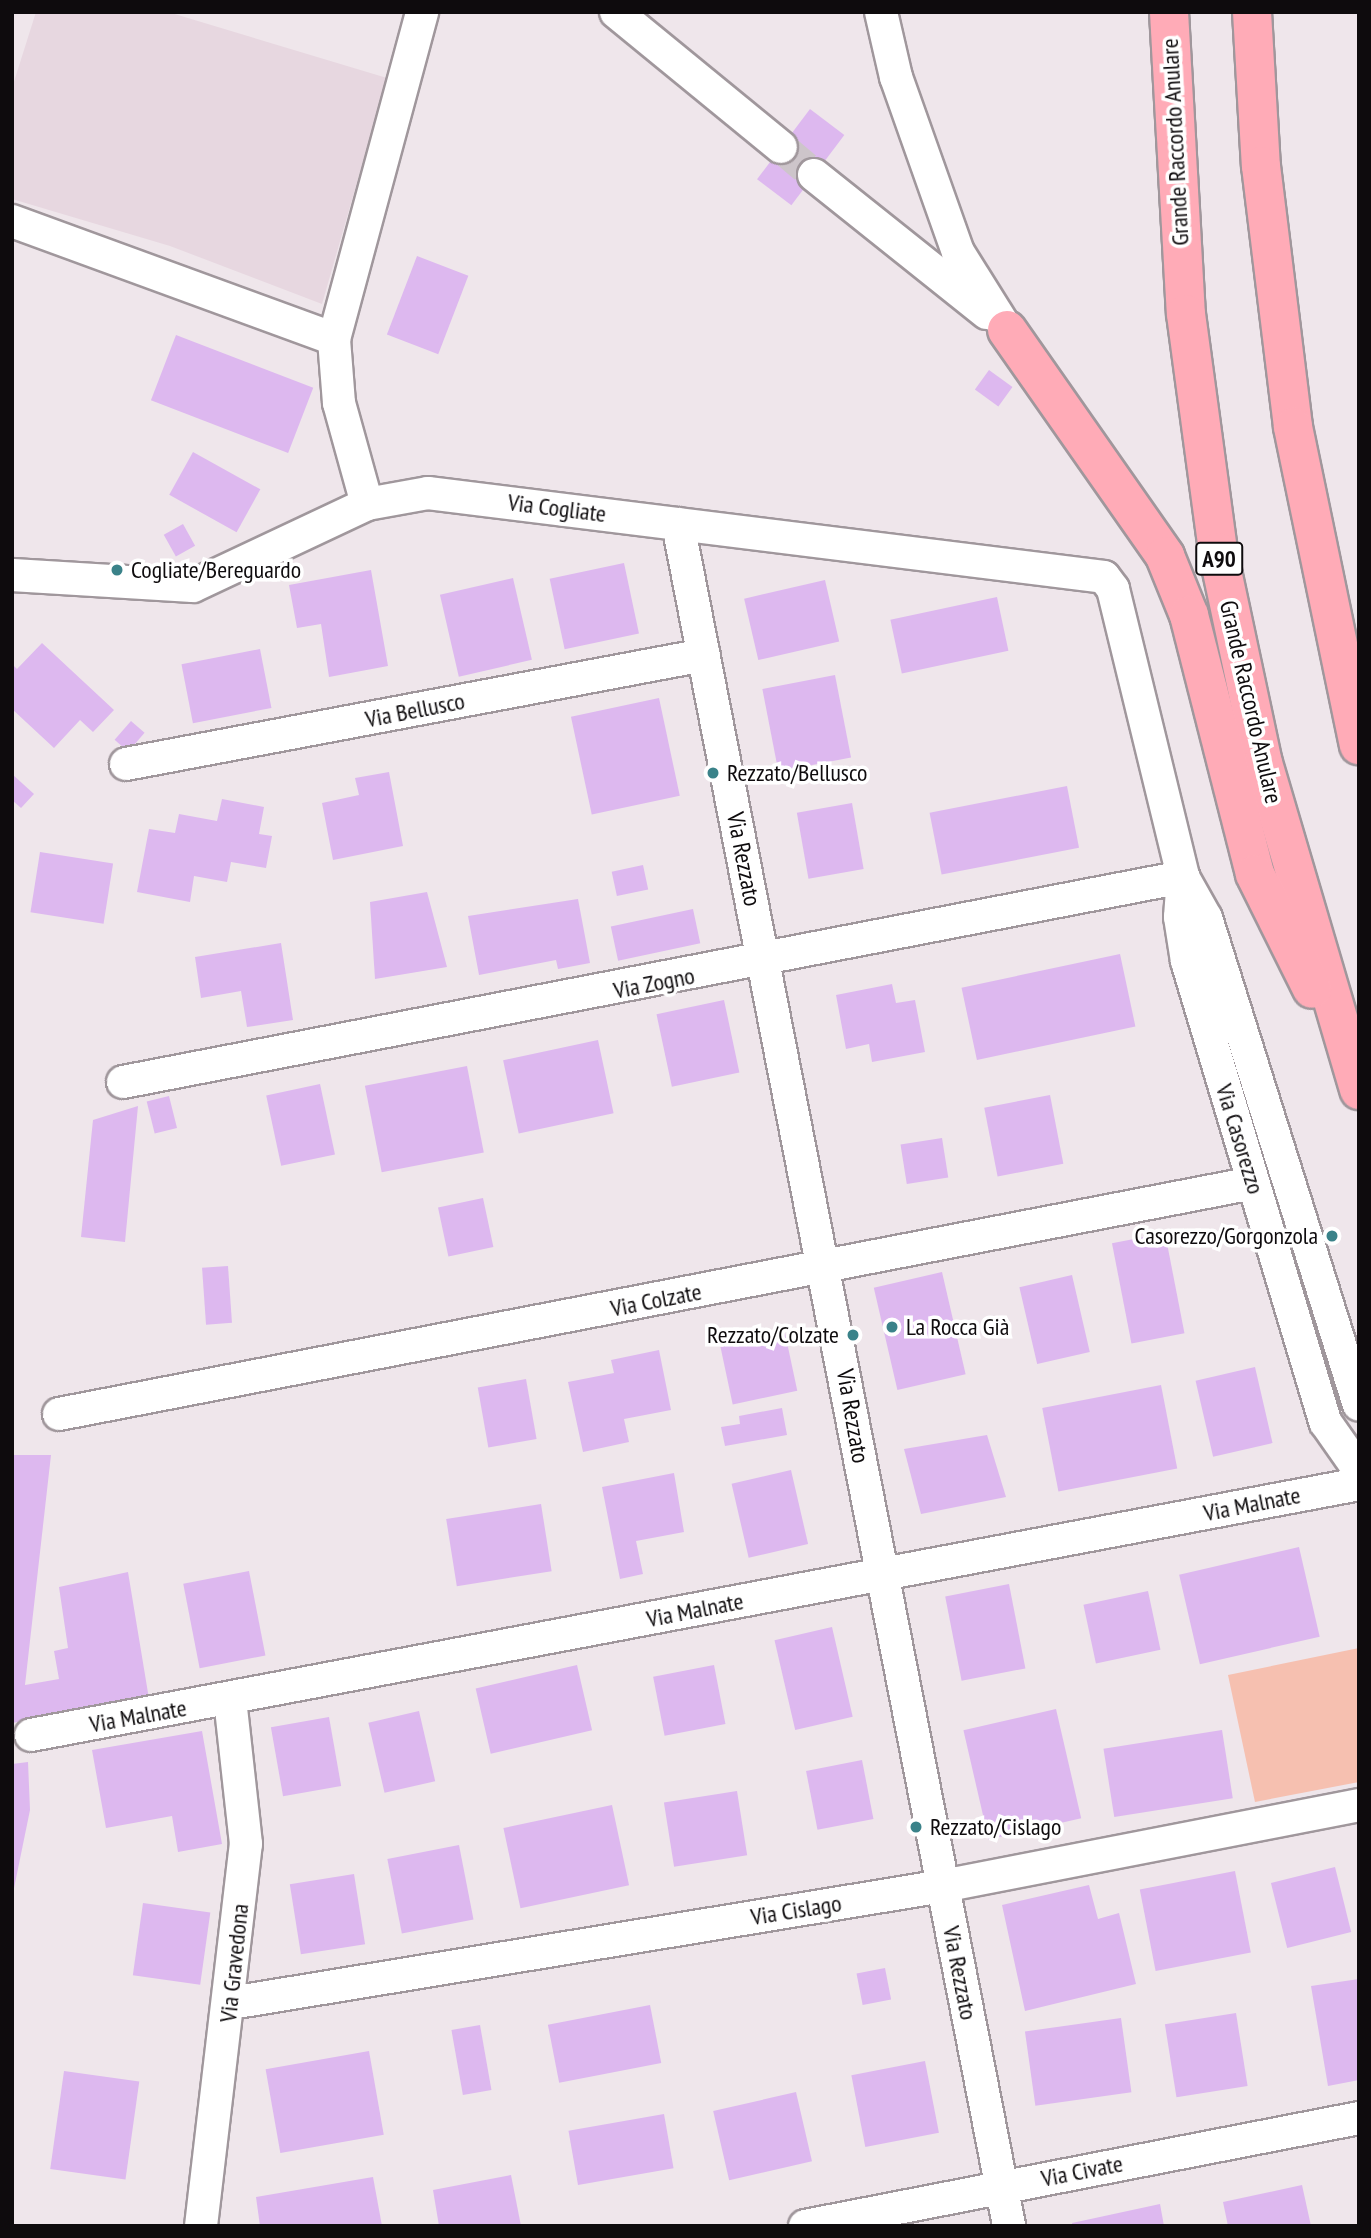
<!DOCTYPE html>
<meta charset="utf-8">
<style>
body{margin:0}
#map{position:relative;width:1371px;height:2238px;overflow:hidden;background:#efe6eb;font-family:"PT Sans Narrow",sans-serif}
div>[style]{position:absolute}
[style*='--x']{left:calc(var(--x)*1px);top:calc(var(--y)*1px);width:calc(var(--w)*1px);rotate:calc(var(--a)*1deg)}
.built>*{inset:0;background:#e7d7e0}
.green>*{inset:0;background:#f6c0b0}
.building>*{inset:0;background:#ddb8ef;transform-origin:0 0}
.minor-tunnel>*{height:32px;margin-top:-16px;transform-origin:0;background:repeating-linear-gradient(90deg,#cdc5ca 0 32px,transparent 0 48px)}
.roads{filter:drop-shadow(2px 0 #a0979c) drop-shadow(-2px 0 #a0979c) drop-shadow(0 2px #a0979c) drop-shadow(0 -2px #a0979c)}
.minor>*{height:32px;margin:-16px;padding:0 16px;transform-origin:16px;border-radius:16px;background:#fff}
.highway>*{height:38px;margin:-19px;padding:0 19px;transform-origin:19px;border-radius:19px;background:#ffabb7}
.dots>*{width:19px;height:19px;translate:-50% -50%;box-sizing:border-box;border:4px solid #fff;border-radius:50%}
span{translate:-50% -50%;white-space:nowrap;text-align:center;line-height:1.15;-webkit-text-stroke:7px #fff;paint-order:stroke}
.shield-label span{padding:2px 5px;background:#fff;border:2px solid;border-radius:5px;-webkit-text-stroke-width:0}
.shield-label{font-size:23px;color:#0e0b0d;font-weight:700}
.street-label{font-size:24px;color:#0e0b0d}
.poi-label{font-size:24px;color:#0e0b0d}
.left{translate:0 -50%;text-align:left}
.right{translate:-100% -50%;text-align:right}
.frame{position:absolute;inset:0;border:14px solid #0e0b0d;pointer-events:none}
</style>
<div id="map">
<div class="built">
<i style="clip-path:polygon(36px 12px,168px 12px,387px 78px,322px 304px,170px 246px,12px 199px,12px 88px)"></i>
</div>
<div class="green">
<i style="clip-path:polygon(1359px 1648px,1359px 1782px,1255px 1802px,1228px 1675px)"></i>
</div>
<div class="building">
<i style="left:810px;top:109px;width:43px;height:88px;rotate:37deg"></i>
<i style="left:417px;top:256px;width:55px;height:84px;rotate:21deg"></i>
<i style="left:176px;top:335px;width:147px;height:70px;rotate:21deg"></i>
<i style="left:989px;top:370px;width:29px;height:24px;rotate:36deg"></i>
<i style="left:193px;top:452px;width:77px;height:49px;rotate:29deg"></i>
<i style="left:183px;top:524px;width:25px;height:22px;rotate:61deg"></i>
<i style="left:624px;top:563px;width:72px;height:76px;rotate:78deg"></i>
<i style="clip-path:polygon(371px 570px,388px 666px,329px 677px,321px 624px,297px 628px,289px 585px)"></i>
<i style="left:513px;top:578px;width:84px;height:75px;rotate:77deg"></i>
<i style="left:825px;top:580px;width:63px;height:83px;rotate:77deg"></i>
<i style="left:997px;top:597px;width:55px;height:109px;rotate:78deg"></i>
<i style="clip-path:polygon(42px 643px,114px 710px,93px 732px,80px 720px,54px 748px,12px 709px,12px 664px,17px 669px)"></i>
<i style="left:260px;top:649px;width:60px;height:80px;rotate:79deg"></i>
<i style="left:835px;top:675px;width:84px;height:74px;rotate:79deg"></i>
<i style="left:659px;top:698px;width:100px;height:90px;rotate:78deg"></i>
<i style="left:131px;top:721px;width:18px;height:25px;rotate:41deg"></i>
<i style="clip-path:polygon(389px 772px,403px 846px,333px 860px,322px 803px,359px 795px,355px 778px)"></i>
<i style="clip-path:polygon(12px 774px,34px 794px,21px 808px,12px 800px)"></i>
<i style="left:1067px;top:786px;width:63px;height:140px;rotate:79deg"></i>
<i style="clip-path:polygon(222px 799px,264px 807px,259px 834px,272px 836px,266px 868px,231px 862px,227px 882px,194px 876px,190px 902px,137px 892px,149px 829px,175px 833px,179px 814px,217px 821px)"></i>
<i style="left:852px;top:803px;width:67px;height:56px;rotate:80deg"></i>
<i style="left:40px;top:852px;width:74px;height:61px;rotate:9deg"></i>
<i style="left:643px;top:865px;width:25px;height:32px;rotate:78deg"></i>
<i style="clip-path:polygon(427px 892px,447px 967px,375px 979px,370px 902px)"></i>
<i style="clip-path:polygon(578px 899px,590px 963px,558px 969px,556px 960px,479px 975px,468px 916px)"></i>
<i style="left:693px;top:909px;width:35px;height:84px;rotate:78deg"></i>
<i style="clip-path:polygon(281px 943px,293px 1020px,247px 1027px,241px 991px,201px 998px,195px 957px)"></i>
<i style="left:1120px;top:954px;width:74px;height:162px;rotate:78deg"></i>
<i style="clip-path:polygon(892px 984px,896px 1003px,915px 1000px,925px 1052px,872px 1062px,869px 1044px,846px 1049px,836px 995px)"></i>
<i style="left:724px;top:1000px;width:74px;height:69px;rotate:78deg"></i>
<i style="left:598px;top:1040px;width:75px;height:97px;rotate:78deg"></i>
<i style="left:467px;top:1066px;width:88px;height:104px;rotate:79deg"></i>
<i style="left:320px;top:1084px;width:72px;height:55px;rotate:78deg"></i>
<i style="left:1050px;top:1095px;width:70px;height:67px;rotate:79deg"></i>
<i style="left:169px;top:1096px;width:33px;height:23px;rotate:76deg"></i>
<i style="clip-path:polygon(138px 1106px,125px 1242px,81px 1237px,93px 1120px)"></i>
<i style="left:942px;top:1138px;width:40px;height:42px;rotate:81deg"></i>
<i style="left:483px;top:1198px;width:50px;height:46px;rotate:78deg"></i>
<i style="left:1165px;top:1233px;width:102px;height:54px;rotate:79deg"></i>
<i style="left:228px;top:1266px;width:57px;height:26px;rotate:86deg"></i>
<i style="left:942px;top:1272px;width:105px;height:70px;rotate:77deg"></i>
<i style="left:1072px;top:1275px;width:79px;height:54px;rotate:77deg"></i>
<i style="left:785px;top:1333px;width:59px;height:66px;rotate:78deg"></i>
<i style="clip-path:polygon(659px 1350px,671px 1410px,624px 1419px,629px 1442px,583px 1452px,568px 1382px,614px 1373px,611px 1360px)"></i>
<i style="left:1255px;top:1367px;width:78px;height:61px;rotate:77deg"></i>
<i style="left:526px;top:1379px;width:61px;height:49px;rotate:80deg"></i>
<i style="left:1161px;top:1385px;width:85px;height:121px;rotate:79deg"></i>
<i style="clip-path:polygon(782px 1408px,787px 1435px,725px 1446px,721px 1427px,740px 1424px,739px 1416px)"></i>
<i style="clip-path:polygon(987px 1435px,1006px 1497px,921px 1514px,904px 1449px)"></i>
<i style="clip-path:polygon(12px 1455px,51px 1455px,25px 1685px,59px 1679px,54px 1651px,68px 1648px,59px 1587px,128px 1572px,149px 1699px,12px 1723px)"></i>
<i style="left:791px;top:1470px;width:76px;height:61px;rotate:77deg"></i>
<i style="clip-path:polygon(674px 1473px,684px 1532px,636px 1541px,643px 1574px,620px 1579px,602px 1487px)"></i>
<i style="left:541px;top:1504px;width:68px;height:96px;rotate:81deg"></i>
<i style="left:1299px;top:1547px;width:92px;height:123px;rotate:77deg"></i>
<i style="left:249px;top:1571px;width:86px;height:67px;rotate:79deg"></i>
<i style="left:1009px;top:1584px;width:86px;height:65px;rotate:79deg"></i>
<i style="left:1148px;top:1591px;width:60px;height:66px;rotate:78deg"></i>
<i style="left:832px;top:1627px;width:92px;height:59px;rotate:77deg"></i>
<i style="left:577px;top:1665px;width:67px;height:104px;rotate:77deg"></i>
<i style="left:714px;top:1665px;width:60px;height:62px;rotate:79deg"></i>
<i style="left:1056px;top:1709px;width:112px;height:95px;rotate:77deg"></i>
<i style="left:419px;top:1711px;width:72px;height:52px;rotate:77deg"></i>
<i style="left:329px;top:1717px;width:70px;height:59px;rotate:80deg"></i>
<i style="left:1222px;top:1730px;width:69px;height:120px;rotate:81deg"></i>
<i style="clip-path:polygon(202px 1731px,222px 1844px,178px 1852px,172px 1816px,106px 1828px,92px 1750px)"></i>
<i style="left:862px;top:1760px;width:60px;height:57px;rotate:79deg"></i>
<i style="clip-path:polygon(28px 1762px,30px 1810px,12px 1898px,12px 1764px)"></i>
<i style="left:737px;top:1791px;width:65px;height:74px;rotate:81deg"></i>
<i style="left:612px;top:1805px;width:82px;height:111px;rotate:78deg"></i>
<i style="left:459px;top:1845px;width:76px;height:73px;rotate:79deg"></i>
<i style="left:1335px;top:1867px;width:67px;height:66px;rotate:76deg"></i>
<i style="left:1235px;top:1871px;width:83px;height:97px;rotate:79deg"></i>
<i style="left:354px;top:1874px;width:71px;height:65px;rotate:81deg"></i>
<i style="clip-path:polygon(1089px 1885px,1098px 1919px,1119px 1913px,1136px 1984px,1025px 2011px,1002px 1905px)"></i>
<i style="left:143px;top:1903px;width:68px;height:73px;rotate:8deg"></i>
<i style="left:885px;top:1968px;width:32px;height:29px;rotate:79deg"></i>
<i style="clip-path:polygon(1359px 1979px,1359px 2080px,1328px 2086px,1311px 1986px)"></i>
<i style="left:650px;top:2005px;width:59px;height:104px;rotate:79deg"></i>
<i style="left:1236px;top:2013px;width:74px;height:72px;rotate:81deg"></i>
<i style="left:1121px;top:2018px;width:75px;height:97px;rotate:82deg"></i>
<i style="left:480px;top:2025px;width:66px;height:29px;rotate:80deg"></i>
<i style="left:369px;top:2051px;width:85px;height:105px;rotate:80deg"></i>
<i style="left:925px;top:2061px;width:73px;height:75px;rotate:79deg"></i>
<i style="left:64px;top:2071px;width:76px;height:99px;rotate:8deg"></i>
<i style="left:796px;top:2092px;width:71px;height:85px;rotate:77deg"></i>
<i style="left:664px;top:2114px;width:55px;height:97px;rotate:80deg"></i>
<i style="clip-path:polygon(511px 2175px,521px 2226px,439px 2226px,433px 2190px)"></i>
<i style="clip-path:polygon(373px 2177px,382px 2226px,260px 2226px,256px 2197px)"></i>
<i style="clip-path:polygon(1302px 2185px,1311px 2226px,1228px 2226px,1223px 2202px)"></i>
<i style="clip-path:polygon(1160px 2204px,1164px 2226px,1073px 2226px,1072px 2223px)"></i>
</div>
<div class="minor-tunnel">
<i style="--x:781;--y:147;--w:43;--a:40.3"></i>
</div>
<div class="roads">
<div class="minor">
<i style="--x:616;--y:12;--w:213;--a:39.3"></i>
<i style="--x:881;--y:12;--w:67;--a:77"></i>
<i style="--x:896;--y:77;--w:186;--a:70.5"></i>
<i style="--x:958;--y:252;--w:92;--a:57.9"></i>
<i style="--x:814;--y:175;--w:221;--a:38.6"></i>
<i style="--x:12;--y:221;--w:343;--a:20.1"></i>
<i style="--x:367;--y:504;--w:105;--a:-105.5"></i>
<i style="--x:339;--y:403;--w:64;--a:-94.5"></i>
<i style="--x:334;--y:339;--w:339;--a:-74.9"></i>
<i style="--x:678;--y:524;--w:1734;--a:78.99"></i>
<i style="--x:12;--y:575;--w:181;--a:3.5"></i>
<i style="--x:193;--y:586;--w:192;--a:-25.2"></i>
<i style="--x:367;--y:504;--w:62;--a:-10.2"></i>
<i style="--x:428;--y:493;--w:681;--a:7.08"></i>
<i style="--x:1104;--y:577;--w:15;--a:53"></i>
<i style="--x:1113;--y:589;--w:296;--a:76.3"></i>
<i style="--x:1183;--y:877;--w:47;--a:60.7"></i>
<i style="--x:1206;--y:918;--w:510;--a:72.56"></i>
<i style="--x:126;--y:764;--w:588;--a:-10.68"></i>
<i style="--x:1183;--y:877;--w:40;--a:94.3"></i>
<i style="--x:1180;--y:917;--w:45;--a:81"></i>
<i style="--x:1187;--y:961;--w:482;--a:73.3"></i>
<i style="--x:1326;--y:1423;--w:57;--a:54.9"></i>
<i style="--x:123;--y:1082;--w:1080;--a:-10.95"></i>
<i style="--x:59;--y:1414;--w:1216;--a:-10.95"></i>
<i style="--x:31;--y:1735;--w:1352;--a:-10.7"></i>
<i style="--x:231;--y:2003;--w:722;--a:-9.33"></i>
<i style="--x:943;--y:1886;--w:424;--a:-11"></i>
<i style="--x:201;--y:2226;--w:385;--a:-83.3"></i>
<i style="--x:246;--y:1844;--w:145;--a:-96.3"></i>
<i style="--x:805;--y:2226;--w:564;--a:-11.03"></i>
</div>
<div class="highway">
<i style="--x:1169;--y:12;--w:302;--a:86.8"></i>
<i style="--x:1186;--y:314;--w:240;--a:82.3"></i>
<i style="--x:1218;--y:552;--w:216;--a:78"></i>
<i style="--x:1263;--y:763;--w:341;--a:73.6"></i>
<i style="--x:1252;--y:12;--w:154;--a:86.7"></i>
<i style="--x:1261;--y:166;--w:263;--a:83"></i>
<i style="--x:1293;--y:427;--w:325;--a:78.3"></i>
<i style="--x:1007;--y:330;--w:276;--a:55"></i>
<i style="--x:1165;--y:556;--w:64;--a:67.9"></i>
<i style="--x:1189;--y:615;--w:267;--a:75.7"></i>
<i style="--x:1255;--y:874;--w:128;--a:63.6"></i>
</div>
</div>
<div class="dots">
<i style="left:117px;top:570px;background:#3a8289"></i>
<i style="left:713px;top:773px;background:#3a8289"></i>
<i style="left:1332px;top:1236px;background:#3a8289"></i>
<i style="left:892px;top:1327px;background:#3a8289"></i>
<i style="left:853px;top:1335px;background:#3a8289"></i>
<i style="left:916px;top:1827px;background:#3a8289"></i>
</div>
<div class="shield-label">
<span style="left:1219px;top:559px">A90</span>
</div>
<div class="street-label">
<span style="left:1175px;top:142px;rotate:-93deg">Grande Raccordo Anulare</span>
<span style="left:557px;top:508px;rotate:7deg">Via Cogliate</span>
<span style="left:1251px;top:702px;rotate:77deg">Grande Raccordo Anulare</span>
<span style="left:415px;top:710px;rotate:-11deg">Via Bellusco</span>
<span style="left:744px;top:859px;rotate:79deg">Via Rezzato</span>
<span style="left:654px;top:983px;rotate:-11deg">Via Zogno</span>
<span style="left:1240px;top:1139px;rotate:73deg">Via Casorezzo</span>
<span style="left:656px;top:1300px;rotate:-11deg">Via Colzate</span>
<span style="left:853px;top:1416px;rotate:80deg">Via Rezzato</span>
<span style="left:1252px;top:1504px;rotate:-11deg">Via Malnate</span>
<span style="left:695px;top:1610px;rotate:-11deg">Via Malnate</span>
<span style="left:138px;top:1716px;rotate:-10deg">Via Malnate</span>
<span style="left:796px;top:1910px;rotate:-9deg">Via Cislago</span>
<span style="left:234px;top:1963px;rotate:-84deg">Via Gravedona</span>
<span style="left:960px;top:1973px;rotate:79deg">Via Rezzato</span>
<span style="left:1082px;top:2171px;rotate:-11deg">Via Civate</span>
</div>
<div class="poi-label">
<span class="left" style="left:131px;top:570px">Cogliate/Bereguardo</span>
<span class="left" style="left:727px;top:773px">Rezzato/Bellusco</span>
<span class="right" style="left:1318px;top:1236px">Casorezzo/Gorgonzola</span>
<span class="left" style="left:906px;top:1327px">La Rocca Già</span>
<span class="right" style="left:839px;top:1335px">Rezzato/Colzate</span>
<span class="left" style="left:930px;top:1827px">Rezzato/Cislago</span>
</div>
<div class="frame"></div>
</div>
